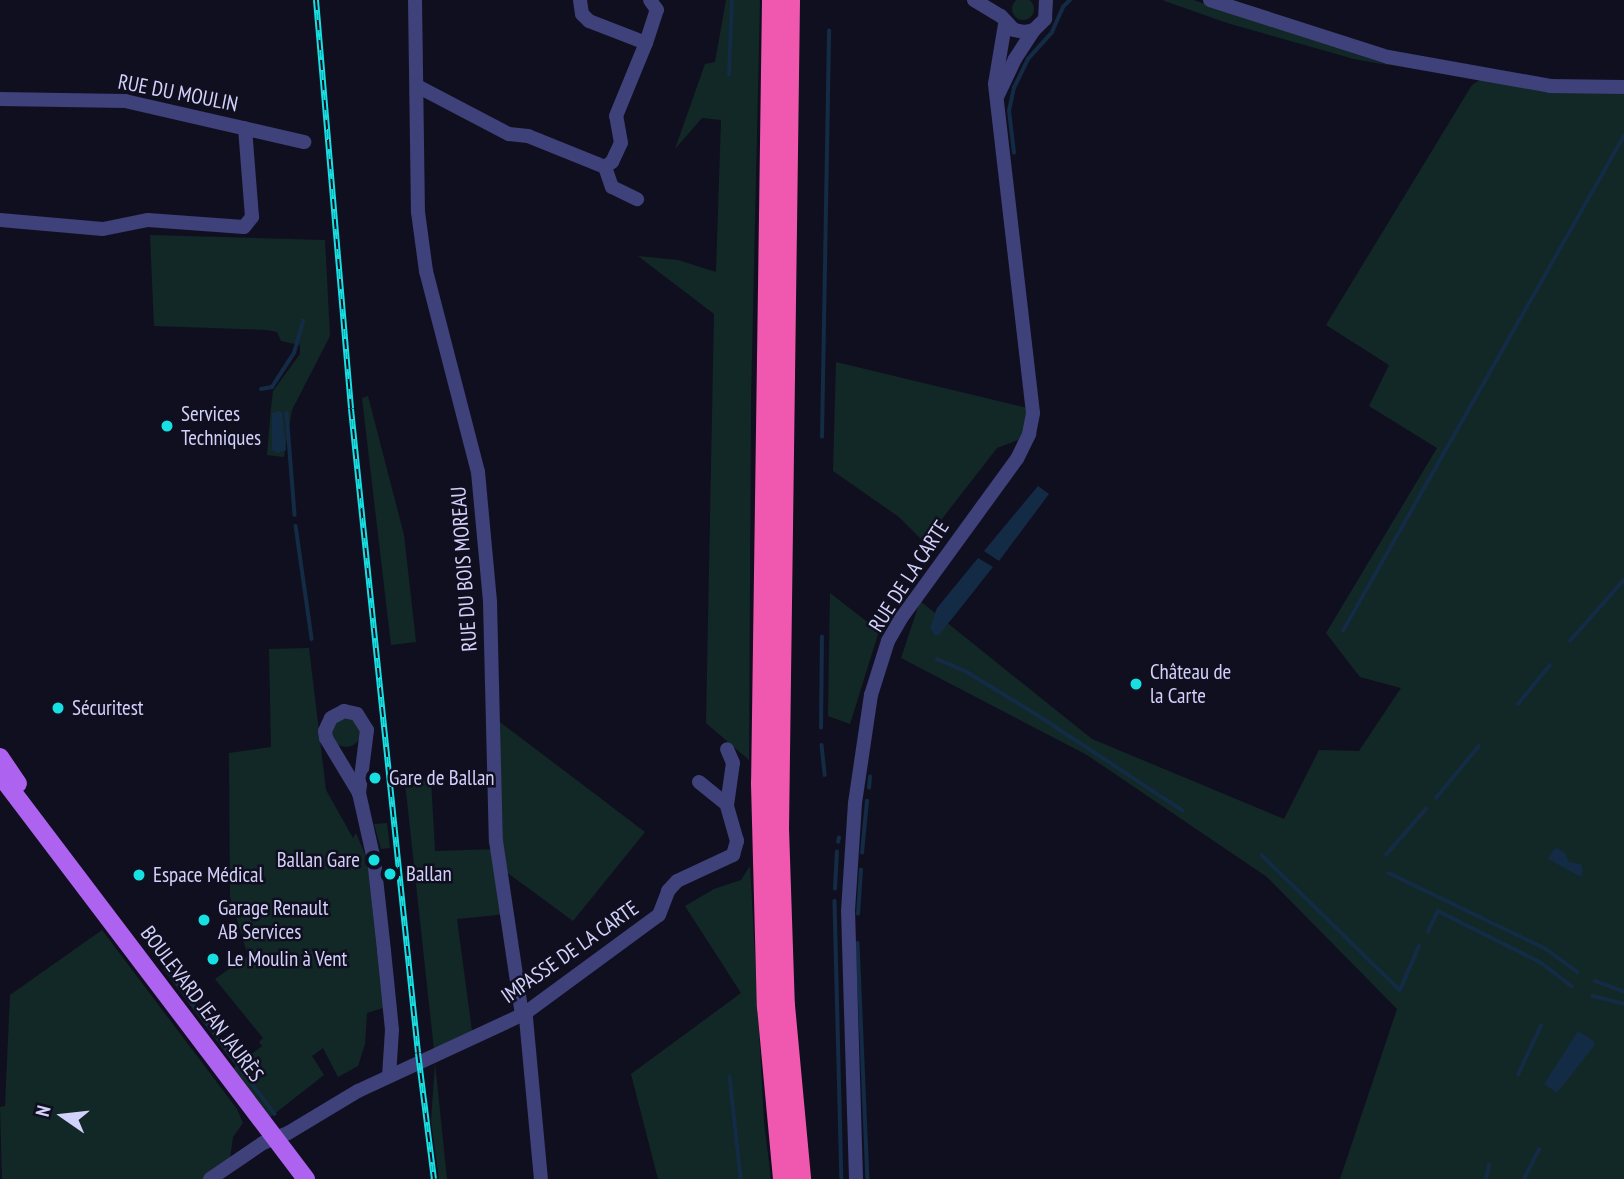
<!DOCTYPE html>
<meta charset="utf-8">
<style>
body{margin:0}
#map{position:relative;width:1624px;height:1179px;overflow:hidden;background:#100f1f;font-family:"PT Sans Narrow",sans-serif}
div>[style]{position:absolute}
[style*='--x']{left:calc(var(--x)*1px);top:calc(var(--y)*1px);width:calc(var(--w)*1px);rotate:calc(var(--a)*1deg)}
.green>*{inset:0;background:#122826}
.round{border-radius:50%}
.water>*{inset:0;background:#132b44}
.stream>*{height:3.5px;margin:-1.75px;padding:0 1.75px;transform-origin:1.75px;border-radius:1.75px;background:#132b44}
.minor>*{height:14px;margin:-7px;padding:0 7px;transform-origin:7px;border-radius:7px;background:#3e417a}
.major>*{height:18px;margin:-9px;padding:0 9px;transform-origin:9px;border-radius:9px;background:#ae63f0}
.highway>*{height:21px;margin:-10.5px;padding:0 10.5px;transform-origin:10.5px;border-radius:10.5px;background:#ef58ae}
.rail>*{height:6px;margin-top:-3px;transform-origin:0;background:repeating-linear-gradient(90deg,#100f1f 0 10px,#16e0e2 0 20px);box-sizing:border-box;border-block:2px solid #16e0e2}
.dots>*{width:19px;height:19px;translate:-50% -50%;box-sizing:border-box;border:4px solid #100f1f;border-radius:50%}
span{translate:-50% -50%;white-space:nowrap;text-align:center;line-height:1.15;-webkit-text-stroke:5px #100f1f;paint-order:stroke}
.street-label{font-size:21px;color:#d2d1fb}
.poi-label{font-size:21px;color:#d2d1fb}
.left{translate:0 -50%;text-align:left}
.right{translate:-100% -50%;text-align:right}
.north{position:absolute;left:28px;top:1081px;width:70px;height:70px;-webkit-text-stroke:5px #100f1f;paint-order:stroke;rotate:284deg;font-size:19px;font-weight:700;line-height:28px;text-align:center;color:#d2d1fb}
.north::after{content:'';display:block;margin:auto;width:24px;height:32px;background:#d2d1fb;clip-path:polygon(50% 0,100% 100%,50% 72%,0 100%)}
</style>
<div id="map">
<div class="green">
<i class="round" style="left:1012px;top:-2px;width:22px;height:22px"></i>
<i style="clip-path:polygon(726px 0,760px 0,751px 399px,749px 760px,706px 723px,714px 314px,638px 256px,678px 260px,716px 272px,721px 120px,702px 118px,675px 149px,705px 64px,715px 62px)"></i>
<i style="clip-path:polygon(1162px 0,1193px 0,1388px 65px,1354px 59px,1227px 23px)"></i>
<i style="clip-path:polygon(1486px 76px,1624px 87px,1624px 1179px,1340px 1179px,1397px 1009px,1267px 877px,1087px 755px,901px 658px,920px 601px,1092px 739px,1284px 819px,1319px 750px,1359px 751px,1401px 688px,1360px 677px,1326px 633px,1437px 448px,1369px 406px,1389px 365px,1326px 325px,1472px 85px)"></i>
<i style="clip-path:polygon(150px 235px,325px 240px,330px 336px,292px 410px,284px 457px,267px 455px,271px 408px,273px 391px,300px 354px,300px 345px,281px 341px,277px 332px,267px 330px,154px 326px)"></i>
<i style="clip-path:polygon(836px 362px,1027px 408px,1024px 431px,1018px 440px,997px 448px,924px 542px,899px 517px,833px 471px)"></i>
<i style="clip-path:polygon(368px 396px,404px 535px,416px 642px,391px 645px,362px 398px)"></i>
<i style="clip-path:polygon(830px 593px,879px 631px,850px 724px,828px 716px)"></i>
<i style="clip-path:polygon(309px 648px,326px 790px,353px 838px,356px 833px,367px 859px,383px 1008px,367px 1013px,365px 1044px,358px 1066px,338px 1077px,323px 1048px,312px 1056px,324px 1075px,264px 1122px,226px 1074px,262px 1046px,259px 1042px,263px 1038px,215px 979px,248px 956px,230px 897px,229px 753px,271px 747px,269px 649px)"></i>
<i style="clip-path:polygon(492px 716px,645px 832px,573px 921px,501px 868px,507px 914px,457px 919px,472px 1031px,434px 1050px,405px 782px,431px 780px,435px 851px,497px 849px)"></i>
<i class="round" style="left:331px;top:717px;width:30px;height:30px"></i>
<i style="clip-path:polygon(387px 823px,390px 848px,381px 849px,374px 824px)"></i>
<i style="clip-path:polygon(750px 866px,764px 1122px,771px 1179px,658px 1179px,631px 1074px,741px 993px,685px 906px,714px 889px,741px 880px)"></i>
<i style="clip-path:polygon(102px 930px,237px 1109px,243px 1123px,233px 1137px,230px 1159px,204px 1179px,2px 1179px,0 1107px,5px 1106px,10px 995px)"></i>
<i style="clip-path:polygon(435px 1063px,447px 1179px,439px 1179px,431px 1121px)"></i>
</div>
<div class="water">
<i style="clip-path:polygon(279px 411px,282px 412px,286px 450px,277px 453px,272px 450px,272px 413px)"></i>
<i style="clip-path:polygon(1038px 486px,1049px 494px,999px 561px,984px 551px)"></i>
<i style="clip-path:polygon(978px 558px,993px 567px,939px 635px,935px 636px,930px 627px,937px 608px)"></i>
<i style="clip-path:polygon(1557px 848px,1565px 853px,1569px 862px,1581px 864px,1583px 870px,1581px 877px,1548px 859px,1554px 849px)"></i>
<i style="clip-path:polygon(1578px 1031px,1594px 1041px,1594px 1046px,1557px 1093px,1544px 1084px)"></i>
</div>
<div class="stream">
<i style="--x:729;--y:75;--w:75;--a:-87.7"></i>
<i style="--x:1014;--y:153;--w:42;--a:-96.8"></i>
<i style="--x:1009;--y:111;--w:24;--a:-78"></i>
<i style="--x:1014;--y:88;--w:32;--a:-64"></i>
<i style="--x:1028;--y:59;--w:36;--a:-48"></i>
<i style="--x:1052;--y:32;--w:27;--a:-66"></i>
<i style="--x:1063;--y:7;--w:10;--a:-45"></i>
<i style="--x:261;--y:389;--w:11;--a:-10"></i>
<i style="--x:272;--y:387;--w:40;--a:-57.1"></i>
<i style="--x:294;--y:353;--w:33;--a:-74"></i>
<i style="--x:287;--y:413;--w:102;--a:85.5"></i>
<i style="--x:822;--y:437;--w:406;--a:-89"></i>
<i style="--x:296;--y:526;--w:114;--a:81.9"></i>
<i style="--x:1343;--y:631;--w:569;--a:-60.42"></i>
<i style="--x:1570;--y:641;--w:81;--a:-48.5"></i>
<i style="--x:937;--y:659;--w:33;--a:23"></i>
<i style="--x:967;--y:672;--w:81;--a:31.3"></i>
<i style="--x:1036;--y:714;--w:175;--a:33.3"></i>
<i style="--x:1518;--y:704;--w:50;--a:-50.6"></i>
<i style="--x:821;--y:728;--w:91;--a:-89.4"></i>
<i style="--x:822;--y:745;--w:30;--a:84"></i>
<i style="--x:869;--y:788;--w:11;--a:-85"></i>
<i style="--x:1436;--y:798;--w:67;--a:-50.4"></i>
<i style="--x:838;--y:842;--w:4;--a:-76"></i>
<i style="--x:862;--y:853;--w:52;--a:-84.5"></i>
<i style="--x:1262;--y:855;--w:193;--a:44.4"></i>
<i style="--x:1400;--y:990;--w:48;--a:-66.6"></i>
<i style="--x:1386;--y:855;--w:61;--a:-49"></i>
<i style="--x:1389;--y:873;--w:174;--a:25.8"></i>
<i style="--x:1546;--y:949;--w:39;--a:36"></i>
<i style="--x:835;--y:889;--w:37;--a:-87"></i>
<i style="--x:835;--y:901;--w:278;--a:88.6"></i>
<i style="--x:858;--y:914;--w:44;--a:-86.1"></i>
<i style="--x:1428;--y:932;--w:23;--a:-65"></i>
<i style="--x:1438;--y:911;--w:114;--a:26.6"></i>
<i style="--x:1540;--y:962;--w:40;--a:37"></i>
<i style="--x:858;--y:943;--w:236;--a:87.6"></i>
<i style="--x:166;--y:969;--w:181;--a:53.1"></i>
<i style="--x:1595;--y:981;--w:30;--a:20"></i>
<i style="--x:1593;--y:996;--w:32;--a:14"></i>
<i style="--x:1518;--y:1075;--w:54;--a:-64.9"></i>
<i style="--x:730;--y:1077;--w:103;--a:83.8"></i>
<i style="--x:1486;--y:1179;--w:14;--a:-78"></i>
<i style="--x:1524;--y:1179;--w:33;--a:-63"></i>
</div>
<div class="minor">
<i style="--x:415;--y:0;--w:212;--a:89.2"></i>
<i style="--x:418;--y:212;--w:60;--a:82.3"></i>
<i style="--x:426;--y:271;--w:208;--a:75.5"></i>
<i style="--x:478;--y:472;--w:131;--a:84.7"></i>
<i style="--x:490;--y:602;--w:239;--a:88.6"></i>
<i style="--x:496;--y:841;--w:169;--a:81.5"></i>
<i style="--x:521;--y:1008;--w:11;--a:63"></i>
<i style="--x:526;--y:1018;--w:162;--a:84.7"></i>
<i style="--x:580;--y:0;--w:14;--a:82"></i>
<i style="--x:582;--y:14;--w:10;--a:45"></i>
<i style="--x:589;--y:21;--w:61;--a:21.1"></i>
<i style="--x:646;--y:43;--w:35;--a:-72"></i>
<i style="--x:657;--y:10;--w:12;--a:-125"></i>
<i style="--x:974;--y:0;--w:31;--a:31"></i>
<i style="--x:1001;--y:16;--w:19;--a:47"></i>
<i style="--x:1014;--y:30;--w:10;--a:11"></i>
<i style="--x:1024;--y:32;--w:10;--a:-11"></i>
<i style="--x:1034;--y:30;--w:16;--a:-45"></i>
<i style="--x:1045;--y:19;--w:19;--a:-87"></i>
<i style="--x:1210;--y:0;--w:187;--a:17.8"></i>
<i style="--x:1388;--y:57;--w:165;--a:10.1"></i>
<i style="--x:1550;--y:86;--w:74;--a:0.8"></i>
<i style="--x:417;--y:86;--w:104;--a:27.6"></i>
<i style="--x:509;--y:134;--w:19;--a:6"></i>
<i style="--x:528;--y:136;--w:83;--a:21.9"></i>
<i style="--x:605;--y:167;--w:9;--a:-36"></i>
<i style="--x:612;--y:162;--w:21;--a:-65"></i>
<i style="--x:621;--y:143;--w:27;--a:-100"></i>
<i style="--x:616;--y:116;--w:79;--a:-67.7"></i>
<i style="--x:997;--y:97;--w:42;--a:-64.7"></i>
<i style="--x:1015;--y:59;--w:35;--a:-57"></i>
<i style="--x:0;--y:99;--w:125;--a:0.9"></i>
<i style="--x:125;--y:101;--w:184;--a:12.9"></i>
<i style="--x:605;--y:167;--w:21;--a:71"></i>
<i style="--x:612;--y:187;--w:28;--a:26"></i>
<i style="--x:0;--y:220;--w:103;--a:5"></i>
<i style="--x:103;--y:229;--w:46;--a:-11.3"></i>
<i style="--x:148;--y:220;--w:96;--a:4.2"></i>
<i style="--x:244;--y:227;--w:13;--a:-51"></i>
<i style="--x:252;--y:217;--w:89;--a:-94.5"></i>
<i style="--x:699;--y:782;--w:36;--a:39"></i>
<i style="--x:359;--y:793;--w:64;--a:-121"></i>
<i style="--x:326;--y:738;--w:7;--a:-98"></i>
<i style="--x:325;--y:731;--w:14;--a:-65"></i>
<i style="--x:331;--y:718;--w:15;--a:-28"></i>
<i style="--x:344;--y:711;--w:13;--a:13"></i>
<i style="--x:357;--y:714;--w:19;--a:58"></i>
<i style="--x:367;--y:730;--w:64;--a:97.2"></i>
<i style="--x:359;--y:793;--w:69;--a:77.4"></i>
<i style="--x:374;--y:860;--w:92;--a:83.7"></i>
<i style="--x:384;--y:951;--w:79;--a:84.2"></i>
<i style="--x:392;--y:1030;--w:46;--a:93.7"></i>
<i style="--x:210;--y:1179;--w:64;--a:-34.2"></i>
<i style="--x:263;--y:1143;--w:27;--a:-22"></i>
<i style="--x:288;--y:1133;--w:82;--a:-31"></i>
<i style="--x:358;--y:1091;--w:183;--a:-24.9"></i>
<i style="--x:524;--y:1014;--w:167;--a:-36.3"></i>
<i style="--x:659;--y:915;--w:26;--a:-69"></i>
<i style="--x:668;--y:891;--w:13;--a:-48"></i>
<i style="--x:677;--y:881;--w:62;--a:-24.9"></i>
<i style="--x:733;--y:855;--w:15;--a:-74"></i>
<i style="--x:737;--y:841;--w:37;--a:-106"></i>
<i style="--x:727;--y:805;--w:42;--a:-81.9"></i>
<i style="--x:733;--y:763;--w:15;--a:-113"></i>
<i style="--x:856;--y:1179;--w:268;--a:-91.7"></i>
<i style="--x:848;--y:911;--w:108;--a:-86.3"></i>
<i style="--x:855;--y:803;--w:109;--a:-81.6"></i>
<i style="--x:871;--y:695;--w:57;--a:-72.5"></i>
<i style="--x:888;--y:641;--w:28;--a:-60"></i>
<i style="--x:902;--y:617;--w:195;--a:-54"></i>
<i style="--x:1017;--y:459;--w:28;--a:-64"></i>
<i style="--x:1029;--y:434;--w:21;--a:-79"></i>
<i style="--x:1033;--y:413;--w:331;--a:-96.6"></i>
<i style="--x:995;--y:84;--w:61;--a:-80.5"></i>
</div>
<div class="major">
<i style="--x:0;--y:757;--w:32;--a:56"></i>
<i style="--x:0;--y:775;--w:507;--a:52.86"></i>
</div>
<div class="highway">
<i style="--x:772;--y:0;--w:783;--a:90.8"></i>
<i style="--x:761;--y:783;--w:223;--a:88.5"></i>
<i style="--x:767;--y:1006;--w:174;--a:84.7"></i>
<i style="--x:789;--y:0;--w:828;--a:90.76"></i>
<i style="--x:778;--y:828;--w:177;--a:88.1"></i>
<i style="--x:784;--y:1005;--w:175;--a:84.7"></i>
</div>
<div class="rail">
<i style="--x:316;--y:0;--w:410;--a:85.1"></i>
<i style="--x:351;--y:409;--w:647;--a:84.06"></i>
<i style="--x:418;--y:1053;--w:127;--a:82.8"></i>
</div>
<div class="dots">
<i style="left:167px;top:426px;background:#16e0e2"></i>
<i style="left:1136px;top:684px;background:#16e0e2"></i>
<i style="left:58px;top:708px;background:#16e0e2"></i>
<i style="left:375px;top:778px;background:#16e0e2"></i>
<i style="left:374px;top:860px;background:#16e0e2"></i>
<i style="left:390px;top:874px;background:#16e0e2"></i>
<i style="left:139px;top:875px;background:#16e0e2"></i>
<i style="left:204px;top:920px;background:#16e0e2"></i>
<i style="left:213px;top:959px;background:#16e0e2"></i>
</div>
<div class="street-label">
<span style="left:178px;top:93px;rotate:11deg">RUE DU MOULIN</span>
<span style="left:464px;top:569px;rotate:-94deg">RUE DU BOIS MOREAU</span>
<span style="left:909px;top:576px;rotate:-57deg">RUE DE LA CARTE</span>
<span style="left:570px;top:952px;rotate:-35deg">IMPASSE DE LA CARTE</span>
<span style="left:202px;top:1004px;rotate:53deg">BOULEVARD JEAN JAURÈS</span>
</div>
<div class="poi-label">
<span class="left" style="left:181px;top:426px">Services<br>Techniques</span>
<span class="left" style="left:1150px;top:684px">Château de<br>la Carte</span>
<span class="left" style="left:72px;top:708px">Sécuritest</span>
<span class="left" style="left:389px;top:778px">Gare de Ballan</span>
<span class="right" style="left:360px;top:860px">Ballan Gare</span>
<span class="left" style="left:406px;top:874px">Ballan</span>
<span class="left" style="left:153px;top:875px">Espace Médical</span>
<span class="left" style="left:218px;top:920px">Garage Renault<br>AB Services</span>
<span class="left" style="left:227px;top:959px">Le Moulin à Vent</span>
</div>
<div class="north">N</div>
</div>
